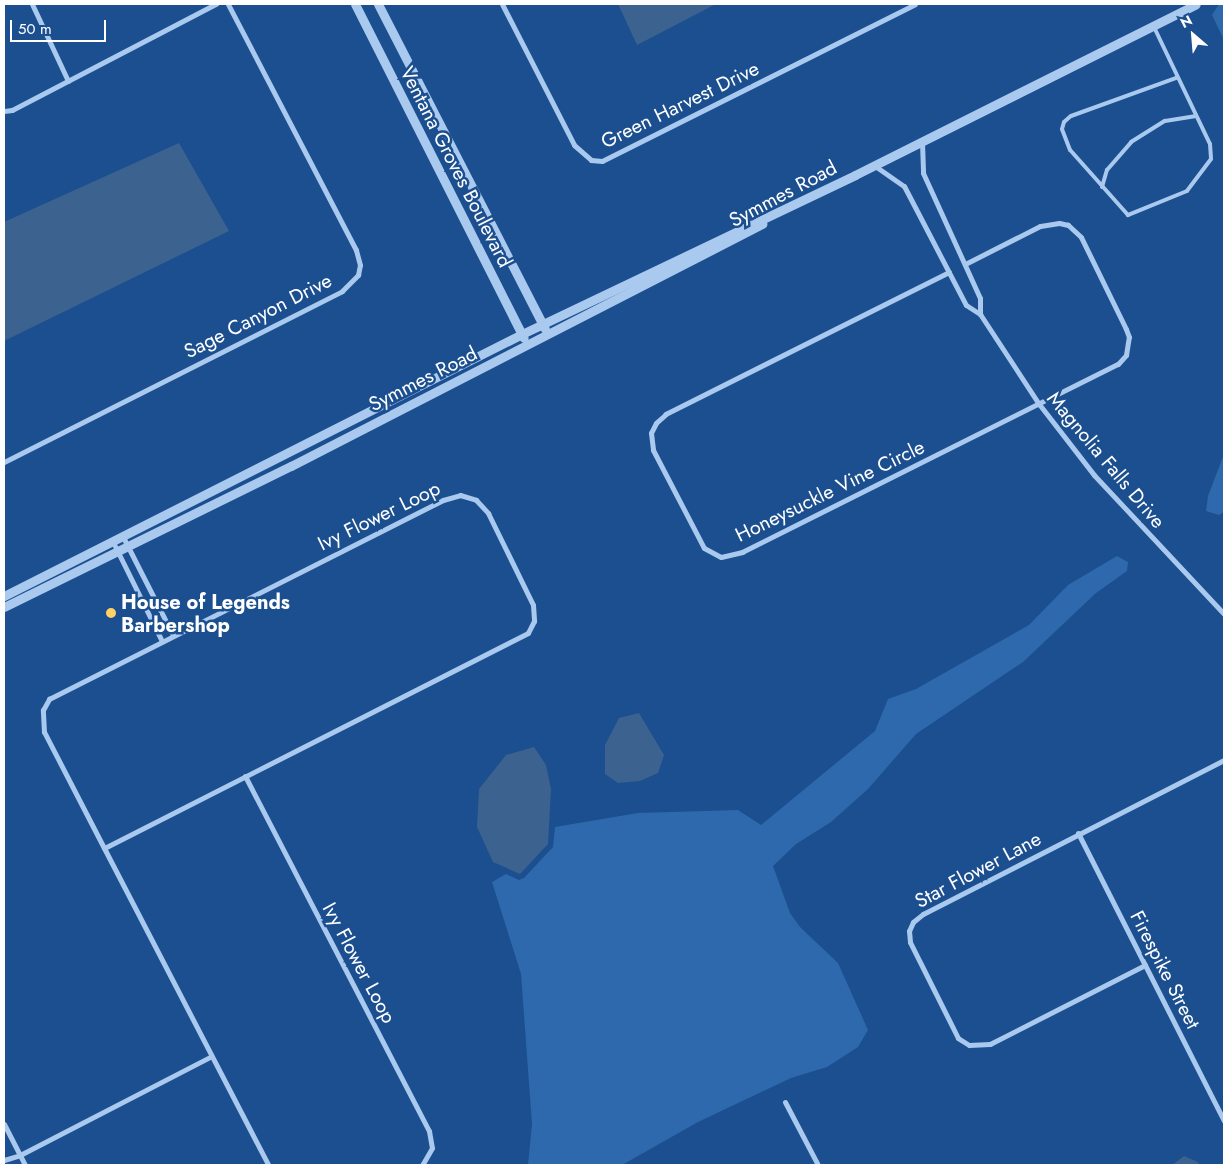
<!DOCTYPE html>
<style>
body{margin:0}
#map{position:relative;width:1228px;height:1169px;overflow:hidden;background:#1b4f8f;font-family:Jost,sans-serif}
div>[style]{position:absolute}
[style*='--x']{left:calc(var(--x)*1px);top:calc(var(--y)*1px);width:calc(var(--w)*1px);rotate:calc(var(--a)*1deg)}
.green>*{inset:0;background:#2e69ad}
.water>*{inset:0;background:#3c6290}
.service>*{height:4px;margin:-2px;padding:0 2px;transform-origin:2px;border-radius:2px;background:#a9c9ee}
.minor>*{height:5px;margin:-2.5px;padding:0 2.5px;transform-origin:2.5px;border-radius:2.5px;background:#a9c9ee}
.tertiary>*{height:9px;margin:-4.5px;padding:0 4.5px;transform-origin:4.5px;border-radius:4.5px;background:#a9c9ee}
.dots>*{width:14px;height:14px;translate:-50% -50%;box-sizing:border-box;border:2px solid #1b4f8f;border-radius:50%}
span{translate:-50% -50%;white-space:nowrap;text-align:center;line-height:1.15;-webkit-text-stroke:5px #1b4f8f;paint-order:stroke}
.street-label{font-size:20px;color:#fff}
.poi-label{font-size:20px;color:#fff;font-weight:700}
.left{translate:0 -50%;text-align:left}
.frame{position:absolute;inset:0;border:5px solid #fff;pointer-events:none}
.north{position:absolute;left:1168px;top:10px;width:50px;height:50px;-webkit-text-stroke:4px #1b4f8f;paint-order:stroke;rotate:333deg;font-size:14px;font-weight:700;line-height:20px;text-align:center;color:#fff}
.north::after{content:'';display:block;margin:auto;width:18px;height:22px;background:#fff;clip-path:polygon(50% 0,100% 100%,50% 72%,0 100%)}
.scale{position:absolute;left:10px;top:20px;width:96px;height:22px;box-sizing:border-box;border:2px solid #fff;border-top:0;padding-left:6px;font-size:15px;line-height:18px;white-space:nowrap;color:#fff;-webkit-text-stroke:4px #1b4f8f;paint-order:stroke}
</style>
<div id="map">
<div class="green">
<i style="clip-path:polygon(1219px 4px,1224px 4px,1224px 40px,1212px 15px)"></i>
<i style="clip-path:polygon(1224px 454px,1224px 512px,1219px 515px,1206px 511px,1208px 496px)"></i>
<i style="clip-path:polygon(1117px 556px,1128px 562px,1127px 571px,1096px 593px,1023px 662px,916px 734px,868px 789px,831px 822px,796px 844px,773px 866px,790px 913px,800px 927px,838px 963px,868px 1030px,858px 1047px,827px 1067px,791px 1078px,698px 1122px,622px 1165px,528px 1165px,532px 1124px,521px 974px,492px 882px,506px 874px,519px 880px,524px 878px,553px 847px,555px 827px,638px 813px,738px 810px,761px 825px,875px 731px,888px 699px,916px 689px,1029px 625px,1068px 585px)"></i>
</div>
<div class="water">
<i style="clip-path:polygon(618px 4px,716px 4px,637px 45px)"></i>
<i style="clip-path:polygon(179px 143px,229px 231px,4px 341px,4px 222px)"></i>
<i style="clip-path:polygon(639px 713px,664px 755px,658px 773px,640px 781px,618px 783px,605px 774px,605px 745px,619px 718px)"></i>
<i style="clip-path:polygon(534px 747px,546px 765px,551px 789px,548px 844px,520px 874px,493px 862px,477px 827px,479px 789px,506px 755px)"></i>
<i style="clip-path:polygon(1184px 1156px,1198px 1162px,1199px 1165px,1172px 1165px)"></i>
</div>
<div class="service">
<i style="--x:1153;--y:25;--w:132;--a:64.4"></i>
<i style="--x:1210;--y:144;--w:15;--a:86"></i>
<i style="--x:1211;--y:159;--w:40;--a:127"></i>
<i style="--x:1187;--y:191;--w:64;--a:157.9"></i>
<i style="--x:1128;--y:215;--w:87;--a:-131.7"></i>
<i style="--x:1070;--y:150;--w:22;--a:-111"></i>
<i style="--x:1062;--y:129;--w:7;--a:-74"></i>
<i style="--x:1064;--y:122;--w:9;--a:-41"></i>
<i style="--x:1071;--y:116;--w:112;--a:-19.9"></i>
<i style="--x:1102;--y:187;--w:18;--a:-74"></i>
<i style="--x:1107;--y:170;--w:37;--a:-49"></i>
<i style="--x:1131;--y:142;--w:40;--a:-32"></i>
<i style="--x:1165;--y:121;--w:30;--a:-9"></i>
</div>
<div class="minor">
<i style="--x:32;--y:4;--w:85;--a:64.9"></i>
<i style="--x:502;--y:4;--w:158;--a:62.9"></i>
<i style="--x:574;--y:145;--w:23;--a:41"></i>
<i style="--x:591;--y:160;--w:11;--a:5"></i>
<i style="--x:602;--y:161;--w:350;--a:-26.6"></i>
<i style="--x:4;--y:111;--w:8;--a:-7"></i>
<i style="--x:12;--y:110;--w:230;--a:-27.5"></i>
<i style="--x:922;--y:142;--w:31;--a:88"></i>
<i style="--x:923;--y:173;--w:137;--a:65.5"></i>
<i style="--x:980;--y:298;--w:16;--a:90"></i>
<i style="--x:875;--y:166;--w:35;--a:35"></i>
<i style="--x:904;--y:186;--w:134;--a:62.5"></i>
<i style="--x:966;--y:305;--w:17;--a:33"></i>
<i style="--x:980;--y:314;--w:108;--a:56.8"></i>
<i style="--x:1039;--y:404;--w:90;--a:52.2"></i>
<i style="--x:1094;--y:475;--w:190;--a:46.9"></i>
<i style="--x:949;--y:272;--w:317;--a:153.4"></i>
<i style="--x:666;--y:414;--w:13;--a:138"></i>
<i style="--x:656;--y:423;--w:11;--a:117"></i>
<i style="--x:651;--y:433;--w:17;--a:83"></i>
<i style="--x:653;--y:450;--w:110;--a:62.5"></i>
<i style="--x:704;--y:548;--w:19;--a:28"></i>
<i style="--x:721;--y:557;--w:22;--a:-13"></i>
<i style="--x:742;--y:552;--w:420;--a:-26.6"></i>
<i style="--x:1118;--y:364;--w:12;--a:-48"></i>
<i style="--x:1126;--y:355;--w:18;--a:-81"></i>
<i style="--x:1129;--y:337;--w:9;--a:-111"></i>
<i style="--x:1126;--y:329;--w:102;--a:-116.1"></i>
<i style="--x:1081;--y:237;--w:18;--a:-137"></i>
<i style="--x:1068;--y:225;--w:9;--a:-167"></i>
<i style="--x:1059;--y:223;--w:19;--a:171"></i>
<i style="--x:1040;--y:226;--w:84;--a:153.1"></i>
<i style="--x:4;--y:462;--w:379;--a:-26.8"></i>
<i style="--x:342;--y:291;--w:23;--a:-45"></i>
<i style="--x:358;--y:275;--w:10;--a:-79"></i>
<i style="--x:360;--y:265;--w:16;--a:-105"></i>
<i style="--x:356;--y:250;--w:277;--a:-117.5"></i>
<i style="--x:460;--y:495;--w:17;--a:17"></i>
<i style="--x:476;--y:500;--w:18;--a:47"></i>
<i style="--x:488;--y:513;--w:102;--a:63.9"></i>
<i style="--x:533;--y:605;--w:16;--a:86"></i>
<i style="--x:534;--y:621;--w:13;--a:117"></i>
<i style="--x:528;--y:633;--w:475;--a:153.1"></i>
<i style="--x:104;--y:848;--w:131;--a:-117.3"></i>
<i style="--x:44;--y:732;--w:22;--a:-93"></i>
<i style="--x:43;--y:710;--w:13;--a:-61"></i>
<i style="--x:49;--y:699;--w:441;--a:-26.8"></i>
<i style="--x:443;--y:500;--w:18;--a:-16"></i>
<i style="--x:122;--y:535;--w:112;--a:63"></i>
<i style="--x:112;--y:540;--w:113;--a:63.7"></i>
<i style="--x:245;--y:776;--w:400;--a:62.6"></i>
<i style="--x:429;--y:1131;--w:17;--a:80"></i>
<i style="--x:432;--y:1148;--w:20;--a:120"></i>
<i style="--x:1078;--y:833;--w:323;--a:63.1"></i>
<i style="--x:104;--y:848;--w:357;--a:62.6"></i>
<i style="--x:1145;--y:965;--w:174;--a:153"></i>
<i style="--x:990;--y:1044;--w:21;--a:177"></i>
<i style="--x:969;--y:1045;--w:13;--a:-148"></i>
<i style="--x:958;--y:1038;--w:107;--a:-116.6"></i>
<i style="--x:910;--y:942;--w:11;--a:-95"></i>
<i style="--x:909;--y:931;--w:10;--a:-66"></i>
<i style="--x:913;--y:922;--w:13;--a:-39"></i>
<i style="--x:923;--y:914;--w:338;--a:-27.1"></i>
<i style="--x:785;--y:1102;--w:71;--a:62.4"></i>
<i style="--x:4;--y:1124;--w:46;--a:62.9"></i>
<i style="--x:4;--y:1160;--w:17;--a:-17"></i>
<i style="--x:20;--y:1155;--w:214;--a:-27.3"></i>
</div>
<div class="tertiary">
<i style="--x:355;--y:4;--w:374;--a:63.2"></i>
<i style="--x:378;--y:4;--w:365;--a:62.8"></i>
<i style="--x:4;--y:596;--w:580;--a:-26.83"></i>
<i style="--x:522;--y:334;--w:369;--a:-25.5"></i>
<i style="--x:855;--y:175;--w:381;--a:-26.6"></i>
<i style="--x:4;--y:607;--w:320;--a:-26.2"></i>
<i style="--x:291;--y:466;--w:530;--a:-27.19"></i>
</div>
<div class="dots">
<i style="left:111px;top:613px;background:#ffd166"></i>
</div>
<div class="street-label">
<span style="left:680px;top:105px;rotate:-26deg">Green Harvest Drive</span>
<span style="left:456px;top:167px;rotate:63deg">Ventana Groves Boulevard</span>
<span style="left:783px;top:194px;rotate:-28deg">Symmes Road</span>
<span style="left:258px;top:316px;rotate:-27deg">Sage Canyon Drive</span>
<span style="left:423px;top:379px;rotate:-27deg">Symmes Road</span>
<span style="left:1106px;top:460px;rotate:50deg">Magnolia Falls Drive</span>
<span style="left:830px;top:491px;rotate:-26deg">Honeysuckle Vine Circle</span>
<span style="left:379px;top:516px;rotate:-26deg">Ivy Flower Loop</span>
<span style="left:978px;top:870px;rotate:-28deg">Star Flower Lane</span>
<span style="left:359px;top:963px;rotate:62deg">Ivy Flower Loop</span>
<span style="left:1165px;top:970px;rotate:63deg">Firespike Street</span>
</div>
<div class="poi-label">
<span class="left" style="left:121px;top:614px">House of Legends<br>Barbershop</span>
</div>
<div class="frame"></div>
<div class="north">N</div>
<div class="scale">50 m</div>
</div>
